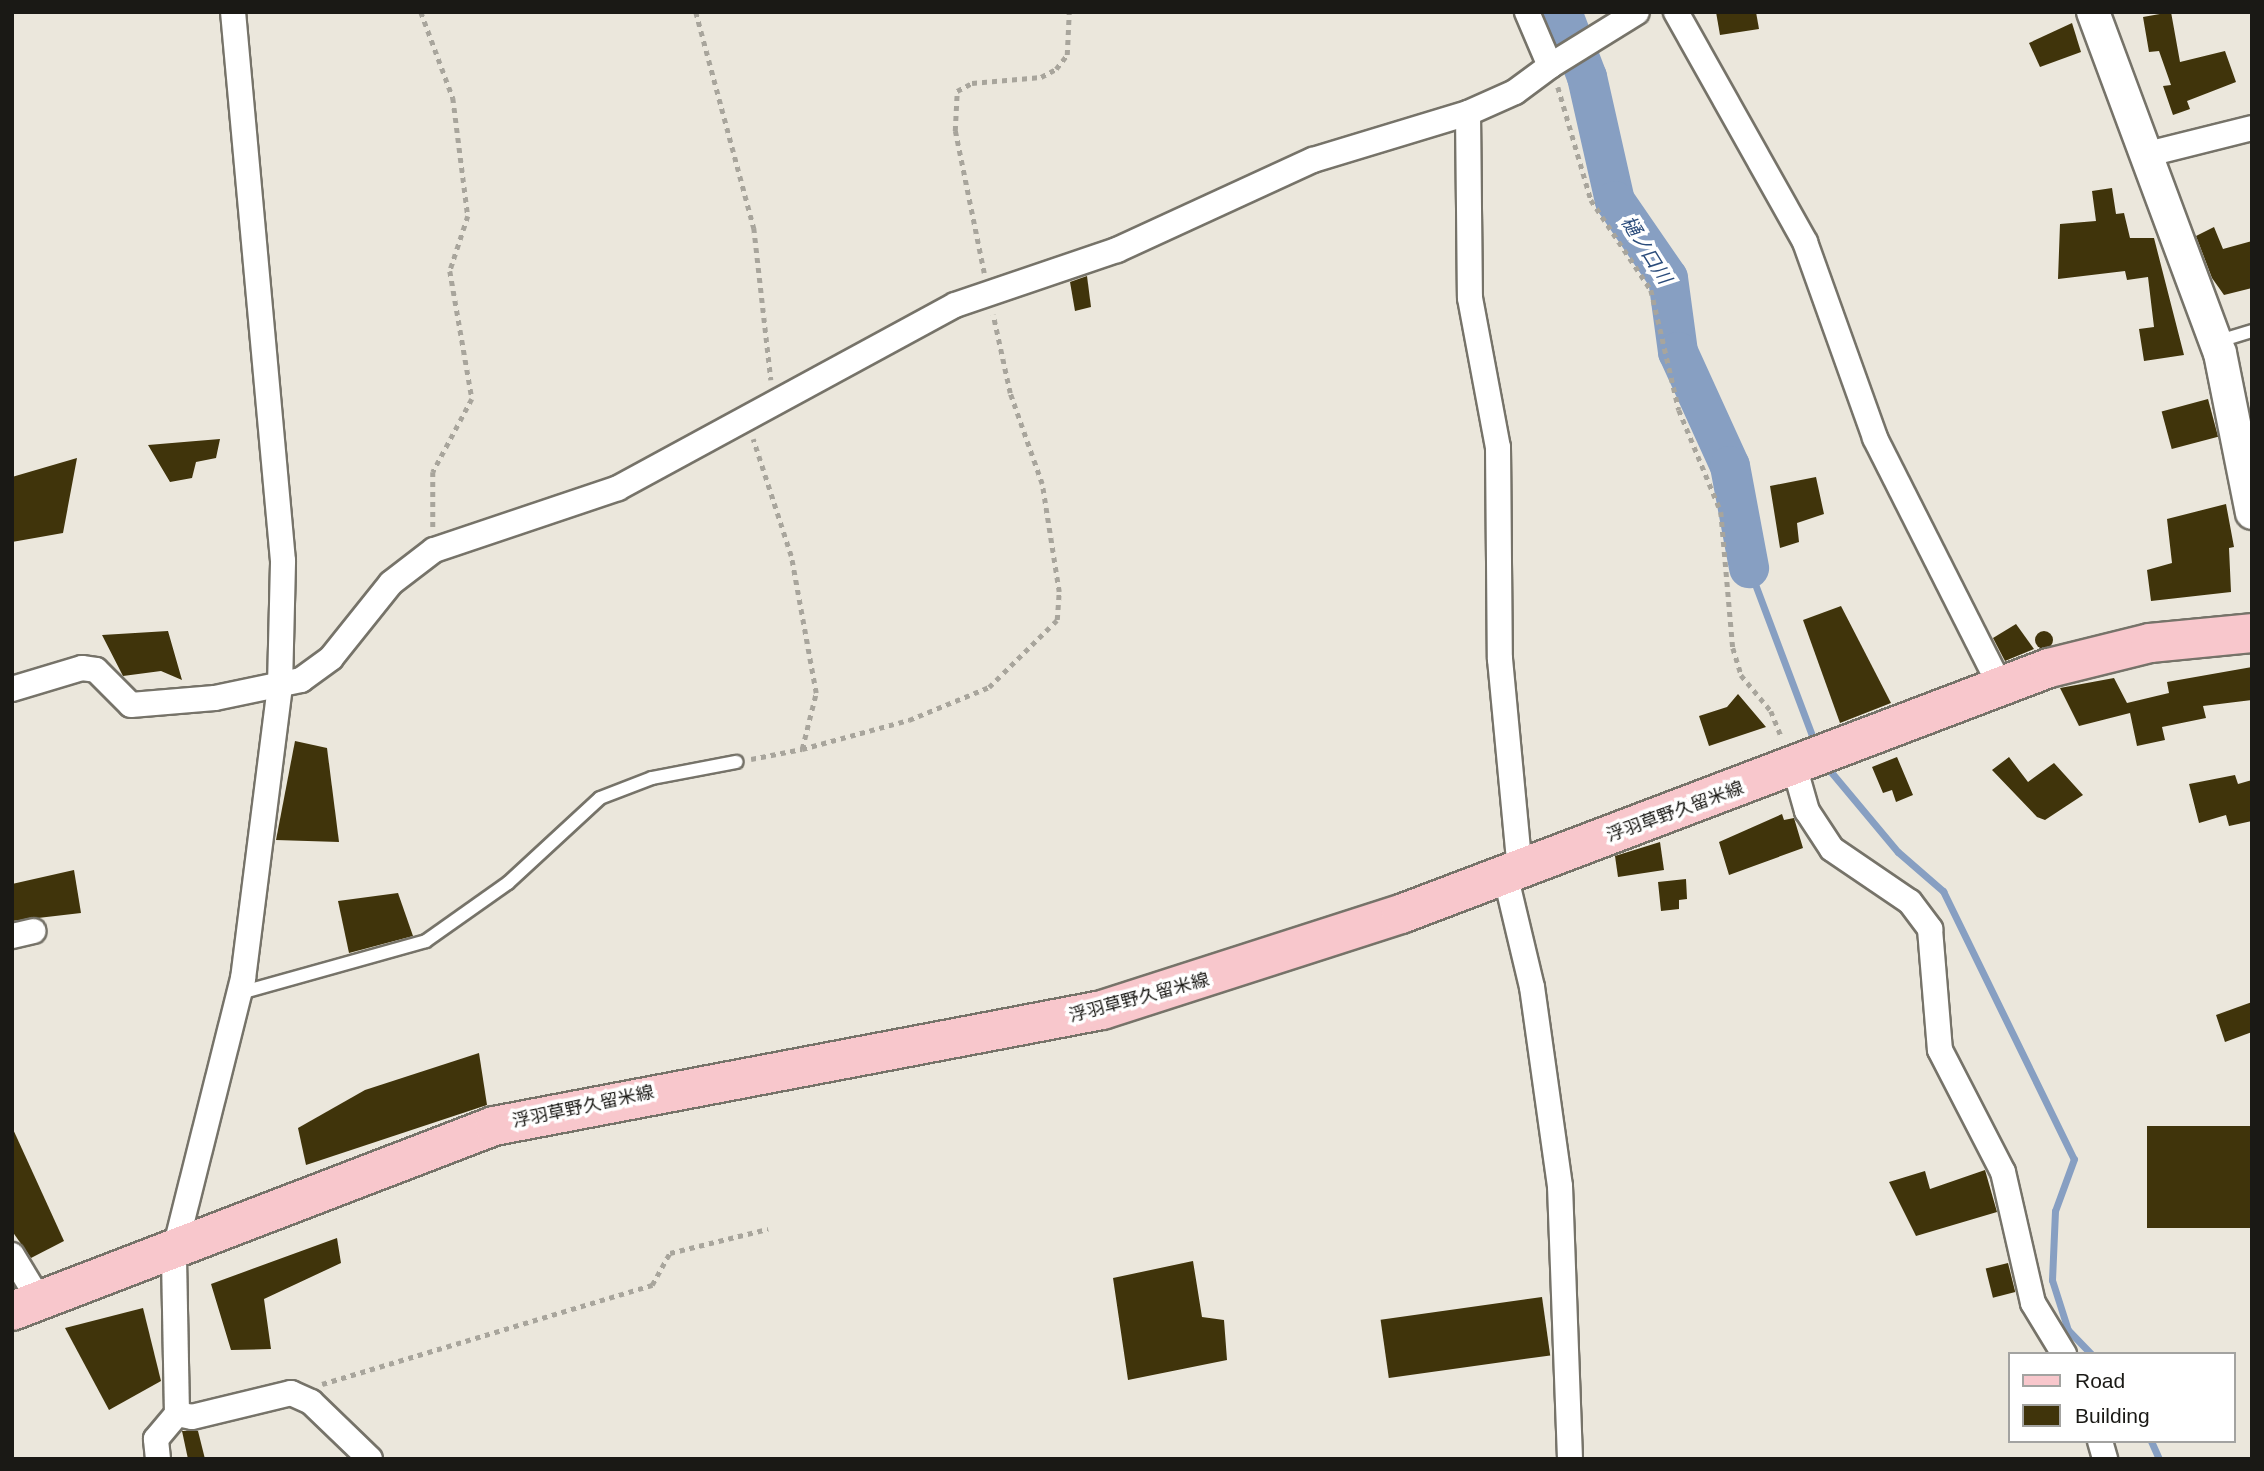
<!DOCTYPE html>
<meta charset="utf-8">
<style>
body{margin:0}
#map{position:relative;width:2264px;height:1471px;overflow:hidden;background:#ebe7dc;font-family:Helvetica,"Noto Sans JP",sans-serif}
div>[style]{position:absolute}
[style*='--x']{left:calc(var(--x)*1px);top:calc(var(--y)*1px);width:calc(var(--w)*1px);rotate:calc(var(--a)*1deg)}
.stream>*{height:7px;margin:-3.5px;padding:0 3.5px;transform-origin:3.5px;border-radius:3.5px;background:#879fc2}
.river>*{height:40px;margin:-20px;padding:0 20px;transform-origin:20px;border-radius:20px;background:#879fc2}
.building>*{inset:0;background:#40340b;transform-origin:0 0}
.round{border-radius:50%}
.path>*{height:4.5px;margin-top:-2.25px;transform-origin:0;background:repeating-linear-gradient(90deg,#a8a59c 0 5px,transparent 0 10px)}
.roads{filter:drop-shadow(2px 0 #767369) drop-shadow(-2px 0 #767369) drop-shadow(0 2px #767369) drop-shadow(0 -2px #767369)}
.service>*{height:12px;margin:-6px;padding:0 6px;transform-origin:6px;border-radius:6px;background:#fff}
.minor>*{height:24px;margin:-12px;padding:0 12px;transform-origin:12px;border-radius:12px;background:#fff}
.tertiary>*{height:32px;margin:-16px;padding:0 16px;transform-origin:16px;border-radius:16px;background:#fff}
.primary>*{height:38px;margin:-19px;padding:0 19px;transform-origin:19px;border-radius:19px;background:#f8c7cc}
span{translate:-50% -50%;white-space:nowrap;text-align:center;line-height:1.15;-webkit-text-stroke:7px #fff;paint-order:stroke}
.street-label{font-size:18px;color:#1a1915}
.water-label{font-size:19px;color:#2b4c7b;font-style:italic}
.frame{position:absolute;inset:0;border:14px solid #1a1915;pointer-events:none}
.legend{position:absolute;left:2008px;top:1352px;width:228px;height:91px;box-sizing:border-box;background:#fff;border:2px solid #a3a3a1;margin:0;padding:9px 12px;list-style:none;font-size:21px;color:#1a1915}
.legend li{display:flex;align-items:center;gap:14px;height:35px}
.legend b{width:35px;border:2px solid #a3a3a1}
</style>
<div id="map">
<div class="stream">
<i style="--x:1749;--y:568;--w:190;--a:69.4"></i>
<i style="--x:1826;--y:766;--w:112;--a:50.1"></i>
<i style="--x:1898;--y:852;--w:60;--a:40.9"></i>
<i style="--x:1943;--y:891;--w:298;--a:64"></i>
<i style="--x:2074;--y:1159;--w:55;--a:110.1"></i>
<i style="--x:2055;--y:1211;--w:69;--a:92.5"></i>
<i style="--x:2052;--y:1280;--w:52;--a:72.3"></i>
<i style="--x:2068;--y:1330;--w:33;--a:46"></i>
<i style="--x:2151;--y:1441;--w:20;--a:66"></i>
</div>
<div class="river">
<i style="--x:1562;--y:12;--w:70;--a:69"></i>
<i style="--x:1587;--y:77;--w:127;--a:77.3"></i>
<i style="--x:1615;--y:201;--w:93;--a:55.5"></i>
<i style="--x:1668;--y:278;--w:75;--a:82.3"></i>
<i style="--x:1678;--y:352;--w:125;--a:65.5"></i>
<i style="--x:1730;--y:466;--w:104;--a:79.4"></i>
</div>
<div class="building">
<i style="clip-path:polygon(1716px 12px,1756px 12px,1759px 29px,1720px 35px)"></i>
<i style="clip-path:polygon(2171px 12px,2180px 62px,2225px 51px,2236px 82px,2187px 101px,2190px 109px,2173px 115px,2163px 86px,2171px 85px,2159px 51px,2149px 52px,2143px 17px)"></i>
<i style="clip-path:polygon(2072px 23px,2081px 52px,2040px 67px,2029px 43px)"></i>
<i style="clip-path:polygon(2112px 188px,2116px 214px,2124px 213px,2130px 238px,2154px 238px,2184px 355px,2144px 361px,2139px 329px,2154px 327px,2148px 277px,2127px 280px,2125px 271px,2058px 279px,2060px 224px,2096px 221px,2092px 191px)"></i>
<i style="clip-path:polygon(2214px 227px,2223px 249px,2252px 241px,2252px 288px,2224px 295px,2212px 278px,2196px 236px)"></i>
<i style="clip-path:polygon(1087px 276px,1091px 307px,1075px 311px,1070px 282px)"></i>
<i style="left:2208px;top:399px;width:39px;height:48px;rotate:75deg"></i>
<i style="clip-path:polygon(220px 439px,216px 458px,196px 462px,192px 478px,170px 482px,148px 445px)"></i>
<i style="clip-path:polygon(77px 458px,63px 533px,12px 542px,12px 477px)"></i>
<i style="clip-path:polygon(1816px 477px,1824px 514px,1797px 523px,1799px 542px,1780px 548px,1770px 486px)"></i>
<i style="clip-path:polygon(2226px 504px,2234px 547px,2229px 548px,2231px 592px,2151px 601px,2147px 570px,2172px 563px,2167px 519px)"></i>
<i style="clip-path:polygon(1841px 606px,1891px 703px,1840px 723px,1803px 620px)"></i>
<i style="clip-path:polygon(2016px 624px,2034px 649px,2005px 661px,1993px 638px)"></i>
<i style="clip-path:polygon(168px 631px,182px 680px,161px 671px,123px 676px,102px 635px)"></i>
<i class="round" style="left:2035px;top:631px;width:18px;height:18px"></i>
<i style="clip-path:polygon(2252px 667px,2252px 700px,2203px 706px,2206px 718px,2162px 727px,2165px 740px,2137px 746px,2130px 713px,2079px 726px,2060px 688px,2114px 678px,2127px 703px,2169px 693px,2167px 682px)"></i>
<i style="clip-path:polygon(1738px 694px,1766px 727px,1709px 746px,1699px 716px,1727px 707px)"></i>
<i style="clip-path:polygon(295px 741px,327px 748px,339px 842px,276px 840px)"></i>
<i style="clip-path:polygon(1897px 757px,1913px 795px,1896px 802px,1892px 790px,1883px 793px,1872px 767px)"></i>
<i style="clip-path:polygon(2009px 757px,2028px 782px,2054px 763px,2083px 795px,2045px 820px,2037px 817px,1992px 770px)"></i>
<i style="clip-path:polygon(2235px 775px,2238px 784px,2252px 780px,2252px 821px,2229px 826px,2226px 815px,2199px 823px,2189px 784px)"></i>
<i style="clip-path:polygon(1782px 814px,1784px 820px,1794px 818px,1803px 848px,1729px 875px,1719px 842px)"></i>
<i style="clip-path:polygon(1660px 842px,1664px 870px,1618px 877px,1615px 856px)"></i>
<i style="clip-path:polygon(74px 870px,81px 913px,12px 921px,12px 884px)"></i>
<i style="clip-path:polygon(1686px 879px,1687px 899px,1679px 900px,1679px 909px,1661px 911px,1658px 882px)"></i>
<i style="clip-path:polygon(398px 893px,413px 936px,349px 953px,338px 901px)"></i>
<i style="clip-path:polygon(2252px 1002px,2252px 1032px,2225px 1042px,2216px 1015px)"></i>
<i style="clip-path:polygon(479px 1053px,487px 1105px,306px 1165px,298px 1128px,365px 1090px)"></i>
<i style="left:2252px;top:1126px;width:102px;height:105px;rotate:90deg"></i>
<i style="clip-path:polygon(12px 1127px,64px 1241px,31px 1258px,12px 1231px)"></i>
<i style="clip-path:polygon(1985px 1170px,1997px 1212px,1916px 1236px,1889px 1182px,1925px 1171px,1930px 1189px)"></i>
<i style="clip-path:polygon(337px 1238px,341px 1263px,264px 1299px,271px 1349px,231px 1350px,211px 1284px)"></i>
<i style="clip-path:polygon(1193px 1261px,1202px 1317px,1224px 1320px,1227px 1360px,1128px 1380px,1113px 1278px)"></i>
<i style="left:2008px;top:1263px;width:30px;height:23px;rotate:76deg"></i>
<i style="left:1542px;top:1297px;width:59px;height:163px;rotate:82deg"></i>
<i style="clip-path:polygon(143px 1308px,161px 1381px,109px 1410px,65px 1328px)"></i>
<i style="clip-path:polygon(182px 1431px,198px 1431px,205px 1459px,188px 1459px)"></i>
</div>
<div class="path">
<i style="--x:421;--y:12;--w:92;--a:69.6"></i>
<i style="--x:453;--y:98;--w:119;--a:82.8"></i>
<i style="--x:468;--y:216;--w:58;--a:108.1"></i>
<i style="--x:450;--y:271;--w:130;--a:80.2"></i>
<i style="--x:472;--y:399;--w:83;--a:118.1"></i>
<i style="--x:433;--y:472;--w:55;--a:90"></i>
<i style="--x:696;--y:12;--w:224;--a:75"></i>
<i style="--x:754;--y:228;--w:153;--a:83.6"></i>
<i style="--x:1558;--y:87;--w:118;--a:73.7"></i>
<i style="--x:1591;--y:200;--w:108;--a:56.3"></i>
<i style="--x:1651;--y:290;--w:123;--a:76.9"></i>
<i style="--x:1679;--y:410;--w:110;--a:67.6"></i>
<i style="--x:1721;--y:512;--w:137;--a:85"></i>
<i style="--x:1733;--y:648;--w:28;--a:73"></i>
<i style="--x:1741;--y:675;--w:47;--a:50.2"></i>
<i style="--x:1771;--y:711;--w:29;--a:68"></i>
<i style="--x:984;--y:273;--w:145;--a:-101.5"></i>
<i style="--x:955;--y:131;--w:40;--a:-87.1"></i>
<i style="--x:957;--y:91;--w:17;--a:-28"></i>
<i style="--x:972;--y:83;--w:69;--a:-5"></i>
<i style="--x:1041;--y:77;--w:17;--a:-28"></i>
<i style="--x:1056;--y:69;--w:18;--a:-52"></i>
<i style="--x:1067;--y:55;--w:43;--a:-87.3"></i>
<i style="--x:802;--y:749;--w:111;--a:-15.2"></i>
<i style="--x:909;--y:720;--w:87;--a:-22.4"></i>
<i style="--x:989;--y:687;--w:95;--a:-44.6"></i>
<i style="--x:1057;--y:620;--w:28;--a:-86"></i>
<i style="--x:1059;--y:592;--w:109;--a:-98.9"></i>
<i style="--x:1042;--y:484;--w:96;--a:-109.4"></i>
<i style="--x:1010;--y:393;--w:80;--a:-102.3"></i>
<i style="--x:751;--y:759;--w:52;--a:-11.1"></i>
<i style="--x:802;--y:749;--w:58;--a:-76"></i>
<i style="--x:816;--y:693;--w:139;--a:-100.3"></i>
<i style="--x:791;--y:556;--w:123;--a:-108"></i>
<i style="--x:322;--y:1384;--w:345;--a:-16.7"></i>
<i style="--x:652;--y:1285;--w:37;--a:-61"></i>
<i style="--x:670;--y:1253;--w:101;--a:-13.8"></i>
</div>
<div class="roads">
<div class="service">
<i style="--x:2216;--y:342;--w:38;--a:-17"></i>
<i style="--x:240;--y:993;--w:193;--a:-15.6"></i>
<i style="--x:426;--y:941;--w:100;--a:-35.3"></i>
<i style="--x:508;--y:883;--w:125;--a:-42.7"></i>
<i style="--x:600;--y:798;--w:56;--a:-21"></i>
<i style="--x:652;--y:778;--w:86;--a:-10.8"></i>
</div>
<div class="minor">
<i style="--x:1676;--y:12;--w:264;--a:60.7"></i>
<i style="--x:1805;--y:242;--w:208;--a:70.3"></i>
<i style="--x:1875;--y:438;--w:277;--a:63.2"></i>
<i style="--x:1550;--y:66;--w:102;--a:-31.8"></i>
<i style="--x:1468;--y:113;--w:185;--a:89.4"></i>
<i style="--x:1470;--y:298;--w:152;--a:79.4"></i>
<i style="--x:1498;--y:447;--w:212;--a:89.5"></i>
<i style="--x:1500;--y:659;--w:211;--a:84.6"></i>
<i style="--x:2144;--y:155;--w:111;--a:-14"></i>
<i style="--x:12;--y:689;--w:73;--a:-16.7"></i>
<i style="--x:82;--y:668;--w:14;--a:8"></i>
<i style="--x:96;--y:670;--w:49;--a:45"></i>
<i style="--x:131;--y:705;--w:84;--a:-4.8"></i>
<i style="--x:215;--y:698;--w:88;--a:-11.8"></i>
<i style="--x:301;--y:680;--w:37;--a:-36"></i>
<i style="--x:331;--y:658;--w:96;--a:-51.3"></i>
<i style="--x:391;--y:583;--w:54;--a:-37.5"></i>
<i style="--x:434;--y:550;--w:194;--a:-18.6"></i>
<i style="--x:618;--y:488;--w:383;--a:-28.5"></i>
<i style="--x:955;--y:305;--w:171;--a:-18.8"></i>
<i style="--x:1117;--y:250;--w:216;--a:-24.7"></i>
<i style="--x:1313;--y:160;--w:162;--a:-16.9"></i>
<i style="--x:1468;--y:113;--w:51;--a:-24.1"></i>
<i style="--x:1515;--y:92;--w:44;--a:-36.6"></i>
<i style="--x:1550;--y:66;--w:59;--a:-113.1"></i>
<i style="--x:1795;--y:769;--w:44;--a:74.1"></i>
<i style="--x:1807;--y:811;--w:45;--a:56.7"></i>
<i style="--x:1832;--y:849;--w:94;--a:34.2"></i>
<i style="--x:1910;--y:902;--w:34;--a:53"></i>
<i style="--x:1930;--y:929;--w:121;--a:85.3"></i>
<i style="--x:1940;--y:1050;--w:137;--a:62.7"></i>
<i style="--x:2003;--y:1172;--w:134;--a:77.1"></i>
<i style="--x:2033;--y:1303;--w:60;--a:58.7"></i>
<i style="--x:1505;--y:874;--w:116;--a:76.6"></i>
<i style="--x:1532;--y:987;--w:201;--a:82"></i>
<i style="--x:1560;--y:1186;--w:273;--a:87.9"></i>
<i style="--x:12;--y:936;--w:22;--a:-13"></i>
<i style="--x:12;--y:1255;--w:56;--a:58.9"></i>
<i style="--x:177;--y:1414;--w:15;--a:11"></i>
<i style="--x:192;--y:1417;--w:102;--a:-13.6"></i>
<i style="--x:291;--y:1393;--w:22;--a:24"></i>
<i style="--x:311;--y:1402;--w:82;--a:44"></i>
<i style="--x:2100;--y:1441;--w:19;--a:74"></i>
<i style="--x:158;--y:1459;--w:20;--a:-96"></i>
<i style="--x:156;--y:1439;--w:33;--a:-50"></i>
<i style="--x:177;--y:1414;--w:161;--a:-91.1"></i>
<i style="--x:174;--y:1253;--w:283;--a:-75.9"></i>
<i style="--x:243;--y:979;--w:295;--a:-82.8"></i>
<i style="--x:280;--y:686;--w:125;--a:-88.6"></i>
<i style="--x:283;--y:561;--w:551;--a:-95.2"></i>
</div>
<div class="tertiary">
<i style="--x:2093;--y:12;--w:364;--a:69.6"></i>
<i style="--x:2220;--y:353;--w:163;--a:78.7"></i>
</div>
<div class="primary">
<i style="--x:12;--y:1311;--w:516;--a:-21"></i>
<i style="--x:494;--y:1126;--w:619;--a:-10.8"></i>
<i style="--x:1102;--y:1010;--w:314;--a:-17.8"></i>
<i style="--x:1401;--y:914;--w:693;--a:-20.79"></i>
<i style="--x:2049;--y:668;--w:104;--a:-13.9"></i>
<i style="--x:2150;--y:643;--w:102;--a:-5.6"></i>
</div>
</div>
<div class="street-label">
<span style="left:1675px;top:812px;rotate:-20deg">浮羽草野久留米線</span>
<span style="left:1139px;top:998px;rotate:-15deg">浮羽草野久留米線</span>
<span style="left:583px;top:1107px;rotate:-12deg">浮羽草野久留米線</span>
</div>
<div class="water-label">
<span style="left:1646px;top:250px;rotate:58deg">樋ノ口川</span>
</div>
<div class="frame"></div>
<ul class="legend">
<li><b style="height:9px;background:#f8c7cc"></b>Road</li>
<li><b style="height:19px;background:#40340b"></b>Building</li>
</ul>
</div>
